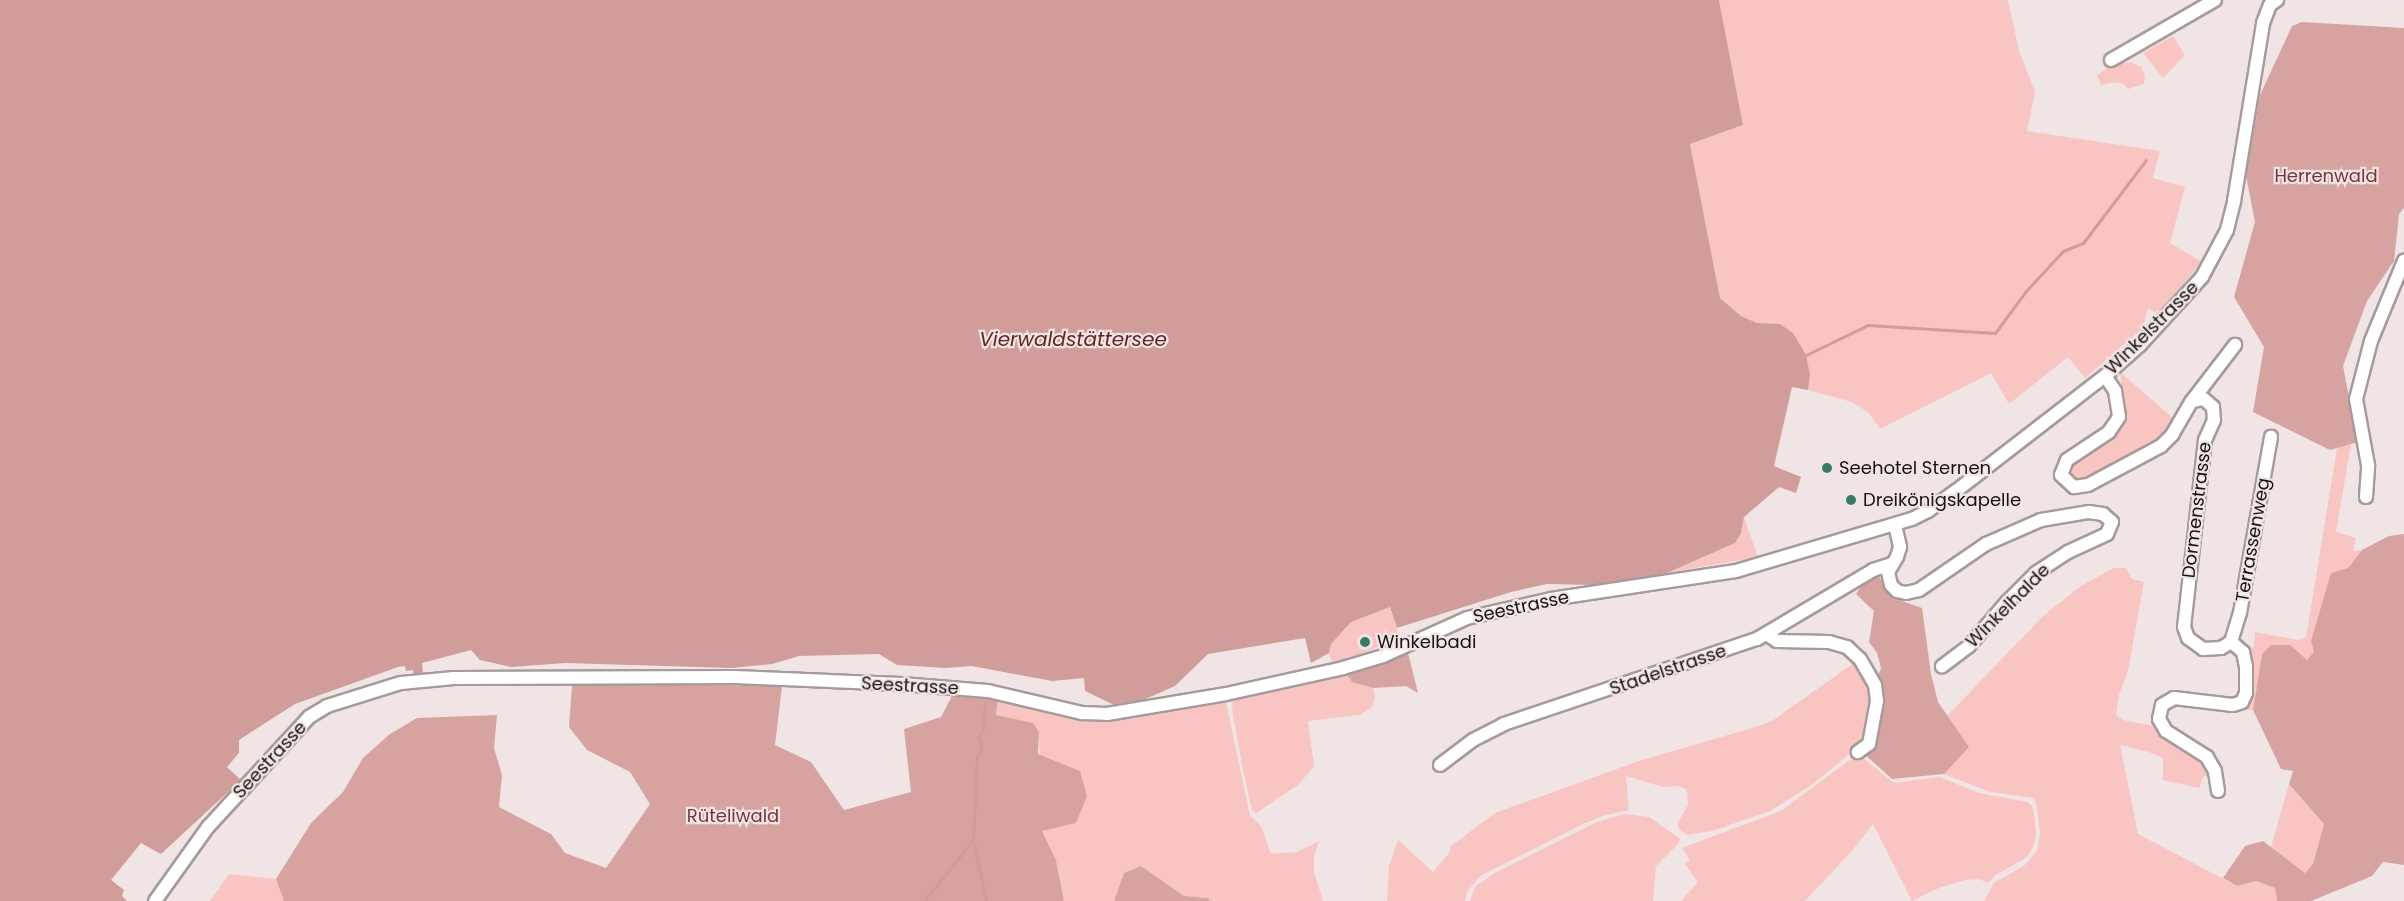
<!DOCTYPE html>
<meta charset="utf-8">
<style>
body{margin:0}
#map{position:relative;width:2404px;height:901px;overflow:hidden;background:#f0e5e4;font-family:Poppins,sans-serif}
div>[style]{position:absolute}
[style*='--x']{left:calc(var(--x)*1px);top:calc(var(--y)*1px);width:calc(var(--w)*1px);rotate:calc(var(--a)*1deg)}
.green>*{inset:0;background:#f9c5c2}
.forest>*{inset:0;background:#d7a3a0}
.water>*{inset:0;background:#d19d9a}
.stream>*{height:3px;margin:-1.5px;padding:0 1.5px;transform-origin:1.5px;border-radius:1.5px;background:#d19d9a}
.roads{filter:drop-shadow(2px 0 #a59b9a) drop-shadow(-2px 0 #a59b9a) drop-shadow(0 2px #a59b9a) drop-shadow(0 -2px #a59b9a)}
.street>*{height:12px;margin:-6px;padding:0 6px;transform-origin:6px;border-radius:6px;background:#fff}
.dots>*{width:16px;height:16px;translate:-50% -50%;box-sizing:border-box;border:3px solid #f0e5e4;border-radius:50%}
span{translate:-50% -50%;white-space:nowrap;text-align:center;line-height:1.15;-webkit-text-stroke:4.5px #f0e5e4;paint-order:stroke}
.park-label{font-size:18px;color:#783636}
.street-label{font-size:18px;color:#171313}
.poi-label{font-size:18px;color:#171313}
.left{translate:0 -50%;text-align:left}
.water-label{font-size:20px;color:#642425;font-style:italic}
</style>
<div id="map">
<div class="green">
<i style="clip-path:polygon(1719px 0,2008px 0,2019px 51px,2035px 92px,2027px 131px,2160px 151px,2153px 178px,2185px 187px,2170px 243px,2202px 262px,2163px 308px,2154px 312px,2148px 308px,2143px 328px,2085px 378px,2068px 357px,2009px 404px,1991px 373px,1880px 429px,1868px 412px,1852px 402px,1808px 390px,1810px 375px,1780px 324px,1757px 323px,1741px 316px,1720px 298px,1690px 144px,1743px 125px)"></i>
<i style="clip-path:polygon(2173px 36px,2185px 55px,2163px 78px,2143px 53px)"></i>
<i style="clip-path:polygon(2131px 62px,2141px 67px,2145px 76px,2144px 84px,2128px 89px,2123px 84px,2115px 82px,2101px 85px,2097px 75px,2112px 65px)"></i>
<i style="clip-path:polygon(2120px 372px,2174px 419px,2157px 441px,2081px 482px,2073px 480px,2068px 476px,2070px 465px,2116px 435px,2123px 426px,2125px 408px)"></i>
<i style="clip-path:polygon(2351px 444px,2336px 532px,2356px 538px,2353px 551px,2362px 550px,2348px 568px,2311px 640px,2314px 652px,2307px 661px,2262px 654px,2253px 710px,2238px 709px,2247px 652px,2254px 646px,2255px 632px,2299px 640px,2306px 638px,2337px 448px)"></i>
<i style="clip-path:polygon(1744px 517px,1758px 557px,1667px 573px,1735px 543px,1741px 533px)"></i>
<i style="clip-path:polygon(2114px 568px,2126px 568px,2132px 579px,2144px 582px,2128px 671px,2119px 695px,2116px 715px,2123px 720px,2158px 727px,2206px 760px,2211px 776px,2204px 776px,2199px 788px,2163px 780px,2163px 758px,2149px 752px,2120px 745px,2138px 834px,2237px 886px,2256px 881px,2275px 888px,2277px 901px,1984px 901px,1994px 883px,2025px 865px,2037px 851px,2040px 834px,2037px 808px,2034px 798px,1990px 792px,1944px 774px,1968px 747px,1947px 716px,2043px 616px,2081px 586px)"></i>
<i style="clip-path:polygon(1390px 607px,1400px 638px,1333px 665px,1329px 653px,1331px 644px,1351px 622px)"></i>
<i style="clip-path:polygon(1858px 660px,1873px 688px,1870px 737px,1813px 784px,1770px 811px,1712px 831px,1687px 835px,1680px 830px,1677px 824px,1688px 805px,1687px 790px,1679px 786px,1663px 787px,1626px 776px,1629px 810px,1606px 815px,1583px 824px,1480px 876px,1467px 892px,1465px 901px,1387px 901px,1389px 866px,1398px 840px,1433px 872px,1449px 853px,1451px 846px,1495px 813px,1639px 761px,1762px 725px,1775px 719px)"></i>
<i style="clip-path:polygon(1345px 672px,1352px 682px,1373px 688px,1375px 697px,1372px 707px,1360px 715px,1308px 721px,1314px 766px,1299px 784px,1256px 813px,1252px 810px,1243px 770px,1232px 710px,1233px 696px)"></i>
<i style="clip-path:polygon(1225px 697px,1250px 816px,1261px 826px,1271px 854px,1297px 852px,1319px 841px,1314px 856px,1314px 872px,1323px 901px,1210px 901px,1208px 898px,1184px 896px,1141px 866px,1124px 873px,1114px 901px,1064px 901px,1056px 860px,1042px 831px,1039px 732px,996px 715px,998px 699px,1067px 715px)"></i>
<i style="clip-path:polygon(1855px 756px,1862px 757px,1894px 783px,1940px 777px,1979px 793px,2027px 802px,2032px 806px,2035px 819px,2036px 838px,2033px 847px,2027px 857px,1996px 875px,1988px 883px,1979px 879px,1966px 880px,1941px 887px,1912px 901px,1873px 824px,1851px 852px,1805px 901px,1681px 901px,1698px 882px,1685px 864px,1690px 860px,1682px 848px,1781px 811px)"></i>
<i style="clip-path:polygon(2289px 784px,2324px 824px,2313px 864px,2305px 873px,2271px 847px)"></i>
<i style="clip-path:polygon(1624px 814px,1649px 817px,1680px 839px,1678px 844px,1656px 866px,1653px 901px,1470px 901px,1475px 887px,1493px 874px,1597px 822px)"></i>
<i style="clip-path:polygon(229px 874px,276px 879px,284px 901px,210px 901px)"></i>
</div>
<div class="forest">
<i style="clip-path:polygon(2302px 22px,2404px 28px,2404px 208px,2399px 214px,2394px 261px,2367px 301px,2343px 366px,2358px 442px,2330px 450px,2253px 412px,2264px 347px,2234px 297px,2255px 222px,2246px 176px,2260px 95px,2292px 26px)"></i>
<i style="clip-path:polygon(2404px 534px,2404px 865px,2383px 862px,2372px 876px,2311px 901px,2277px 901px,2275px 888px,2256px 881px,2237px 886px,2223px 878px,2245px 846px,2263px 841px,2305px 873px,2313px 864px,2324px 824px,2289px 784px,2293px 771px,2281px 769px,2253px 710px,2262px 654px,2271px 645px,2290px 645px,2307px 660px,2314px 652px,2311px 641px,2331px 573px,2348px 568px,2362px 550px,2389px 536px)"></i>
<i style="clip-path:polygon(1878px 576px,1899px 600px,1922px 608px,1931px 674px,1938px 702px,1969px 747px,1944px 774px,1892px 779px,1861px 751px,1869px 745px,1875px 683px,1881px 668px,1877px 653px,1869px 642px,1874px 611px,1856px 594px,1864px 582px)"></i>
<i style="clip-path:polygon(1407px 649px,1418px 693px,1406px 686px,1373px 688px,1352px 682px,1345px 672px)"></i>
<i style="clip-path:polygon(634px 683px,782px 686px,775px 745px,811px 762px,844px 810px,911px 792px,904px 729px,941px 717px,953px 694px,998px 699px,996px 715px,1033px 723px,1039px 732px,1038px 754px,1080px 771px,1087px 796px,1076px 823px,1042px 831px,1056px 860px,1064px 901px,284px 901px,276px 879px,311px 823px,343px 792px,363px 758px,390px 734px,417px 718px,497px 715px,494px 748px,502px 775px,499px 807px,551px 834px,565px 853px,606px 868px,650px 804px,630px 772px,587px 750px,569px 727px,572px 685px)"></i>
<i style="clip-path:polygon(1141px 866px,1184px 896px,1208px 898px,1210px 901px,1114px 901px,1124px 873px)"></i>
</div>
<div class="water">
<i style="clip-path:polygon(0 0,1719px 0,1743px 125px,1690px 144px,1720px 298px,1741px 316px,1757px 323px,1780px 324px,1793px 333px,1806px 355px,1810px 375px,1808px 390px,1792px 387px,1774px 466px,1801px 477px,1796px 493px,1779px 487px,1744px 517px,1741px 533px,1735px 543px,1667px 573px,1594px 585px,1547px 584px,1511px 592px,1397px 628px,1390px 607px,1351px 622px,1331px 644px,1329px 653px,1311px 663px,1305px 638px,1208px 654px,1175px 686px,1132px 705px,1114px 705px,1085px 691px,1084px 678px,1052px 681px,972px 666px,946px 668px,897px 665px,879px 654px,799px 656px,772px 664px,732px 668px,565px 663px,511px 667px,480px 660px,471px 650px,422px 663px,423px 674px,414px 675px,413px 670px,406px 671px,405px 666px,398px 667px,295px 704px,239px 740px,239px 753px,227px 767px,241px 780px,161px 854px,141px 843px,111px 880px,124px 890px,122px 896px,127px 901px,0 901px)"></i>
</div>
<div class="stream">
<i style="--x:1806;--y:355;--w:69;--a:-25.8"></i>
<i style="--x:1868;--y:325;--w:127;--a:3.6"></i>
<i style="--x:1995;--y:333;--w:52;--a:-53.6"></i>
<i style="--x:2026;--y:291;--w:54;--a:-47.2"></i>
<i style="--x:2063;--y:251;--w:22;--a:-22"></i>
<i style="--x:2083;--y:243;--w:104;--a:-52.8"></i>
<i style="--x:985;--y:704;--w:26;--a:94"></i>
<i style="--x:983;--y:730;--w:9;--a:122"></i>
<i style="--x:978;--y:738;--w:9;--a:63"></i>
<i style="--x:982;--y:746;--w:12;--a:114"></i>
<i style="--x:977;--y:757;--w:83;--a:92.8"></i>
<i style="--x:973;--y:840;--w:62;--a:78"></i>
<i style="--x:924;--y:901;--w:78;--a:-51.2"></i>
</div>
<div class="roads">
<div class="street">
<i style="--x:2111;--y:60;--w:120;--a:-30"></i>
<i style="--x:2105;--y:376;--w:18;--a:56"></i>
<i style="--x:2115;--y:391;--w:26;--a:81"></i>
<i style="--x:2119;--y:417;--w:18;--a:124"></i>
<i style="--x:2109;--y:432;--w:50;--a:146.3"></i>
<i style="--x:2067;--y:460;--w:16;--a:112"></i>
<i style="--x:2061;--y:475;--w:18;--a:43"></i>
<i style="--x:2074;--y:487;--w:14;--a:-8"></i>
<i style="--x:2088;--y:485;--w:83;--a:-28.1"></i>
<i style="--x:2161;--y:446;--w:16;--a:-45"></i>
<i style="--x:2172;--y:435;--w:39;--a:-60"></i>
<i style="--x:2192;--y:401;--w:12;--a:-9"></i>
<i style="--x:2204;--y:399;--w:12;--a:42"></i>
<i style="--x:2213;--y:407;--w:13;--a:86"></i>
<i style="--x:2214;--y:420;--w:22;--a:114"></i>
<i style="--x:2205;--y:440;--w:188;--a:96.4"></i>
<i style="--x:2184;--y:627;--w:12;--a:70"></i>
<i style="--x:2188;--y:638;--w:19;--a:36"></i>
<i style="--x:2203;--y:649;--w:18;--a:-3"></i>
<i style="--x:2221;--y:648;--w:12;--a:-31"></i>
<i style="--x:2192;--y:401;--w:71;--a:-52.5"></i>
<i style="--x:2366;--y:497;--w:32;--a:-86"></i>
<i style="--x:2368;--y:465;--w:67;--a:-100.3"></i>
<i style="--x:2356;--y:399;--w:60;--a:-75.5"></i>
<i style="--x:2371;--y:341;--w:87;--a:-67.6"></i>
<i style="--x:1895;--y:525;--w:23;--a:77"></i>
<i style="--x:1900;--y:547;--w:10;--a:107"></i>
<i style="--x:1897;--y:557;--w:17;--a:121"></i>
<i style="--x:1888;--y:572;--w:13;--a:77"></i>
<i style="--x:1891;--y:585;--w:8;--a:45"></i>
<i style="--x:1897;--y:591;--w:9;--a:13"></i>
<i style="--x:1906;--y:593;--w:13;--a:-13"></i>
<i style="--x:1919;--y:590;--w:81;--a:-34.5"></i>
<i style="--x:1986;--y:544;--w:60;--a:-23.6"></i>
<i style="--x:2041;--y:520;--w:49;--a:-9.5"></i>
<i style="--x:2089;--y:512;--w:14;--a:8"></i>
<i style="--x:2103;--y:514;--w:12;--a:42"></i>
<i style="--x:2112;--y:522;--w:13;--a:113"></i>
<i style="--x:2107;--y:534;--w:43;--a:155.2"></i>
<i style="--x:2068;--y:552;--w:38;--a:147"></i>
<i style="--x:2036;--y:573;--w:41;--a:135"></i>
<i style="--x:2007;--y:602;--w:58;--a:130.8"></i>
<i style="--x:1969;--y:646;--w:34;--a:143"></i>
<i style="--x:1766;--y:634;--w:13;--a:32"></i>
<i style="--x:1777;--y:641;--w:52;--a:1.1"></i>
<i style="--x:1829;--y:642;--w:19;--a:16"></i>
<i style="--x:1847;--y:647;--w:18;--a:43"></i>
<i style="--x:1860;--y:659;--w:30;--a:60"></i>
<i style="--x:1875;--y:685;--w:16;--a:83"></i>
<i style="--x:1877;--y:701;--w:44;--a:100.5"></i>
<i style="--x:1869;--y:744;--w:14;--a:144"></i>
<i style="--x:2231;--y:642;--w:30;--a:-73"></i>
<i style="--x:2240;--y:613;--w:179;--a:-80"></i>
<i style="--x:1440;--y:765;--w:41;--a:-37.1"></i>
<i style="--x:1473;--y:740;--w:35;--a:-27"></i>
<i style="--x:1504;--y:724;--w:267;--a:-18.6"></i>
<i style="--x:1757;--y:639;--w:135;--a:-30.7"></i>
<i style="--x:1873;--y:570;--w:19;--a:-18"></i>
<i style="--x:2218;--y:791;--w:20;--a:-99"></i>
<i style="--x:2215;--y:771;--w:16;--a:-120"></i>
<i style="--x:2207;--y:757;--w:49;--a:-147.6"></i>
<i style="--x:2166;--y:731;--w:14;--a:-120"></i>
<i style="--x:2159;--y:719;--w:14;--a:-78"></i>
<i style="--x:2162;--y:705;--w:14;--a:-30"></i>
<i style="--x:2174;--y:698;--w:59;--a:6.8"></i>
<i style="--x:2233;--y:705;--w:9;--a:-18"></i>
<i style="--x:2242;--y:702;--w:10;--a:-66"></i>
<i style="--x:2246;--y:693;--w:26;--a:-90"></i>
<i style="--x:2246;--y:667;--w:15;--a:-101"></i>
<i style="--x:2243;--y:652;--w:16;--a:-140"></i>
<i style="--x:155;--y:901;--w:91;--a:-54.4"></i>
<i style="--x:208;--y:827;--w:149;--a:-47.4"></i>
<i style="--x:309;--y:717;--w:21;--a:-31"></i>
<i style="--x:327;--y:706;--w:77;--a:-17.3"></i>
<i style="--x:401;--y:683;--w:53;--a:-5.4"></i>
<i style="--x:454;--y:678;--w:281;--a:-0.2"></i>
<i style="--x:735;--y:677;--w:166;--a:2.4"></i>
<i style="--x:901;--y:684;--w:87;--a:4.6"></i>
<i style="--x:988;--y:691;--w:97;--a:13.2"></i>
<i style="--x:1082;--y:713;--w:25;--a:2"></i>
<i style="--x:1107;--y:714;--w:121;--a:-9.5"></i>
<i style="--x:1226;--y:694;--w:120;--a:-12.5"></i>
<i style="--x:1343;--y:668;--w:42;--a:-16.7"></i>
<i style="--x:1383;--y:656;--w:92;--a:-24.3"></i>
<i style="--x:1467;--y:618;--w:86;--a:-12.7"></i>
<i style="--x:1551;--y:599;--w:187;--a:-8.6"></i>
<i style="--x:1736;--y:571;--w:184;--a:-16.5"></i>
<i style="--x:1912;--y:519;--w:18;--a:-27"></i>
<i style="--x:1928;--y:511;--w:34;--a:-36"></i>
<i style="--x:1956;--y:491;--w:188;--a:-37.7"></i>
<i style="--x:2105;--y:376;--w:47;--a:-41.5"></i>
<i style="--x:2140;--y:345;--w:92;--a:-47.6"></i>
<i style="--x:2202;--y:277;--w:53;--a:-62"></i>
<i style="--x:2227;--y:230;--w:30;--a:-76"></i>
<i style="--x:2234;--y:201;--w:180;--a:-80.7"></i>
<i style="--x:2263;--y:23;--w:19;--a:-69"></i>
<i style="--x:2270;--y:5;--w:9;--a:-36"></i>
</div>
</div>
<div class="dots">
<i style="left:1827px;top:468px;background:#3a7967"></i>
<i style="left:1851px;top:500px;background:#3a7967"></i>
<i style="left:1365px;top:642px;background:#3a7967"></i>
</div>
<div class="park-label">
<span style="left:2326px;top:176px">Herrenwald</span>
<span style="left:733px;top:816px">Rüteliwald</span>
</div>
<div class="street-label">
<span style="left:2152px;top:328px;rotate:-45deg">Winkelstrasse</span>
<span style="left:2197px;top:510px;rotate:-83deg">Dormenstrasse</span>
<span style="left:2253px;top:540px;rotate:-80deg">Terrassenweg</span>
<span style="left:2008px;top:606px;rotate:-45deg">Winkelhalde</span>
<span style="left:1521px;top:607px;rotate:-12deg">Seestrasse</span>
<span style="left:1668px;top:670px;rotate:-19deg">Stadelstrasse</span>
<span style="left:910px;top:686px;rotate:3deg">Seestrasse</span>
<span style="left:270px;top:760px;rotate:-47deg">Seestrasse</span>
</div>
<div class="poi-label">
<span class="left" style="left:1839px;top:468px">Seehotel Sternen</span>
<span class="left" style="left:1863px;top:500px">Dreikönigskapelle</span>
<span class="left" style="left:1377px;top:642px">Winkelbadi</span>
</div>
<div class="water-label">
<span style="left:1073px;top:339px">Vierwaldstättersee</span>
</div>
</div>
